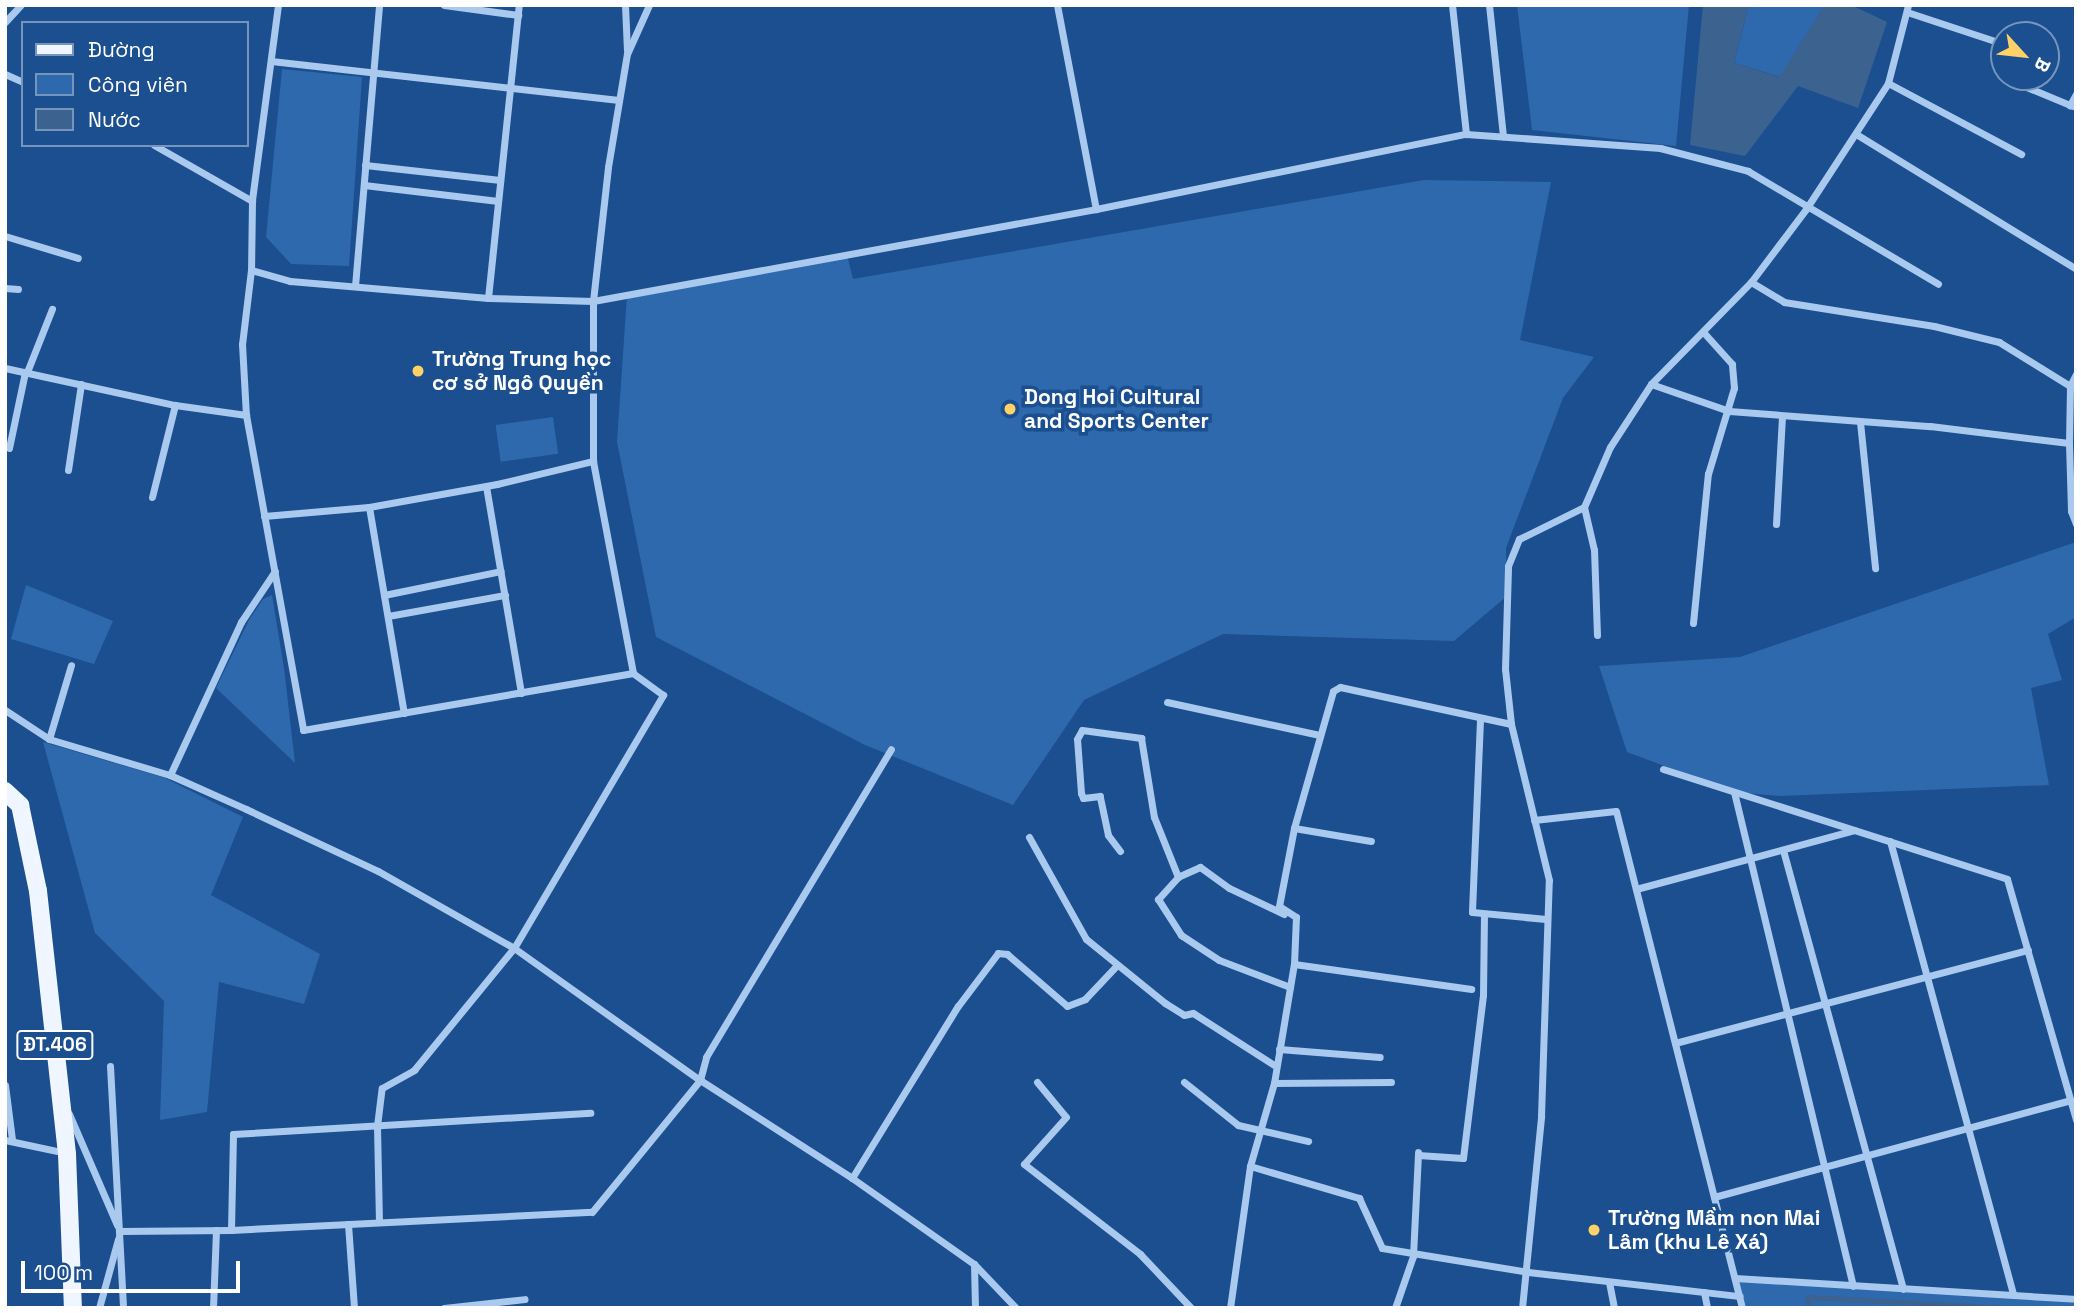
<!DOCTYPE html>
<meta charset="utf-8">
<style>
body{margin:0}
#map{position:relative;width:2081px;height:1313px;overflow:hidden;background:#1b4f8f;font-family:"Space Grotesk",sans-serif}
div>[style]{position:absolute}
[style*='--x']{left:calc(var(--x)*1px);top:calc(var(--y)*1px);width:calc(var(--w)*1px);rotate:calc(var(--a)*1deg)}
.green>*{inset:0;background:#2e69ad;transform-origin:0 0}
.water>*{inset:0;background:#3c6290}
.stream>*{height:4.5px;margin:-2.25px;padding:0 2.25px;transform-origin:2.25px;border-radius:2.25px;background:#3c6290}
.minor>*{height:7px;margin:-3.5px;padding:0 3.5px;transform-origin:3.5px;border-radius:3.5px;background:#a9c9ee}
.primary>*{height:18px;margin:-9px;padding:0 9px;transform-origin:9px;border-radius:9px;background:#f0f6ff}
.dots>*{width:19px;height:19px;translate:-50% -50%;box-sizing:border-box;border:4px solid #1b4f8f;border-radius:50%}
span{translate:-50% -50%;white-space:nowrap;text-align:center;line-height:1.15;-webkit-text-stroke:7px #1b4f8f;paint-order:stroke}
.shield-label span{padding:2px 5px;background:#1b4f8f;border:2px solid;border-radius:5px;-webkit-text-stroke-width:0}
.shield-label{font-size:19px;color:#fff;font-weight:700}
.poi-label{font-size:21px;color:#fff;font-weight:700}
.left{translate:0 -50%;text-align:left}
.frame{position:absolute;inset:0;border:7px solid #fff;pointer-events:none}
.legend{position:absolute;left:21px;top:21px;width:228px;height:126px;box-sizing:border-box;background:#1b4f8f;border:2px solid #7695bc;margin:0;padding:9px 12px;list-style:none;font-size:21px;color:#fff}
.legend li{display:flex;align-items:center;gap:14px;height:35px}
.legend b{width:35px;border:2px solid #7695bc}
.north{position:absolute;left:1990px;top:21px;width:70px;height:70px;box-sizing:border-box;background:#1b4f8f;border:2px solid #7695bc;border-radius:50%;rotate:117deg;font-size:19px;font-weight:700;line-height:28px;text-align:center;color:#fff}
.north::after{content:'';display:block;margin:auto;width:24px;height:32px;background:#ffd166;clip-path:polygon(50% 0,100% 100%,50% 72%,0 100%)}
.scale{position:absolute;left:21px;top:1261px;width:219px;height:32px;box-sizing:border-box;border:4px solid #fff;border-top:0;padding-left:9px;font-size:21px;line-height:24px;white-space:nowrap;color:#fff;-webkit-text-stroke:5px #1b4f8f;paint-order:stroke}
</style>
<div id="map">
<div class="green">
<i style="clip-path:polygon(1517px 5px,1689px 5px,1676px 146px,1532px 130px)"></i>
<i style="clip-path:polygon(1749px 5px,1825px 5px,1780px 77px,1734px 63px)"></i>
<i style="clip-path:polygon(282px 69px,362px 77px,349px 266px,291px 264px,266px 237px)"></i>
<i style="clip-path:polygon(1424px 180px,1551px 182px,1520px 340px,1594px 357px,1563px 398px,1506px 548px,1507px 596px,1454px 641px,1223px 634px,1084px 700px,1013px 805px,865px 745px,656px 637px,617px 442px,627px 295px,847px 255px,853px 279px)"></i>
<i style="left:553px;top:417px;width:37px;height:58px;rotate:82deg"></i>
<i style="clip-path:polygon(2076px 542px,2076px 617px,2048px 634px,2062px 680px,2031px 688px,2049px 785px,1781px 796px,1734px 792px,1627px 752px,1599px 666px,1740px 657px)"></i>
<i style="clip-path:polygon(26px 585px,113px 621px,94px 664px,11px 639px)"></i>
<i style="clip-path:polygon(272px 595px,284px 668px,295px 763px,216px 688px,249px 620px,263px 599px)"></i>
<i style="clip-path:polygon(43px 742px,165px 778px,243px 817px,211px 895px,320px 954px,304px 1004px,219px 982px,207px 1112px,160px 1120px,164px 1001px,95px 933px)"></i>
<i style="clip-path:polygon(1735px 1278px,2076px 1299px,2076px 1308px,1743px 1308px)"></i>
</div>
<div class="water">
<i style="clip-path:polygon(1703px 5px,1749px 5px,1734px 63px,1779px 77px,1825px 5px,1851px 5px,1887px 22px,1858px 108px,1798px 86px,1745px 156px,1690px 145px)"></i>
</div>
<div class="stream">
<i style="--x:1808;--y:1308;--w:11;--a:-90"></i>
<i style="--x:1808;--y:1297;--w:200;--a:3.1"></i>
</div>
<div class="minor">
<i style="--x:278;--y:5;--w:198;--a:97.6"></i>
<i style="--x:252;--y:201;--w:69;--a:90.8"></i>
<i style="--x:251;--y:270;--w:75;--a:96.9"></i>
<i style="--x:242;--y:344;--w:71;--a:86.8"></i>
<i style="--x:246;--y:415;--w:320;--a:79.7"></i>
<i style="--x:303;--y:730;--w:335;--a:-9.8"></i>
<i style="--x:633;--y:673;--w:216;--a:-100.7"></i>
<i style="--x:593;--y:461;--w:160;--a:-90"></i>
<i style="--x:593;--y:301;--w:135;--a:-83.6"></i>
<i style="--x:608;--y:167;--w:115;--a:-80.5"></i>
<i style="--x:627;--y:54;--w:54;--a:-65.8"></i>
<i style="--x:444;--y:5;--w:75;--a:7.7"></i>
<i style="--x:625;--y:5;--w:45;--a:87.5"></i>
<i style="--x:1057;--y:5;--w:208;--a:79.2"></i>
<i style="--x:1452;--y:5;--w:130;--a:83.8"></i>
<i style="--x:1489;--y:5;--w:132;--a:83.9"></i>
<i style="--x:1907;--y:12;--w:102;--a:18.3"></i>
<i style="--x:5;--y:22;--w:23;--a:-47"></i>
<i style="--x:271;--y:61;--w:350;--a:6.4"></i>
<i style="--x:5;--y:74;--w:20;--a:24"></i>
<i style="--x:2012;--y:81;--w:63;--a:22.5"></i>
<i style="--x:1888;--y:83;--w:151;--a:28.1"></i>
<i style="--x:2076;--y:94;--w:13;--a:119"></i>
<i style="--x:2070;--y:105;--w:6;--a:18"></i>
<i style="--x:1856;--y:134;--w:258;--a:31.5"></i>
<i style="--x:154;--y:145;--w:113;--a:29.7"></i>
<i style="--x:365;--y:165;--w:136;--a:6.3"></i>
<i style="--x:364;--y:185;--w:135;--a:6.8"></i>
<i style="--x:5;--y:236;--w:76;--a:16.8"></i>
<i style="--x:251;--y:270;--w:41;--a:15.8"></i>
<i style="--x:290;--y:281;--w:199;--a:4.9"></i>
<i style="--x:488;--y:298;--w:105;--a:1.6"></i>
<i style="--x:593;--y:301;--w:511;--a:-10.36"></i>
<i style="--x:1096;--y:209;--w:378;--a:-11.5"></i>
<i style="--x:1466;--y:134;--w:195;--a:4.1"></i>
<i style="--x:1660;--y:148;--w:91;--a:14.6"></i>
<i style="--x:1748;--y:171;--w:221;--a:30.7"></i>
<i style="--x:1751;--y:282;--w:39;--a:31"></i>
<i style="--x:1784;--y:302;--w:152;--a:9.1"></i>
<i style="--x:1934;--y:326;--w:67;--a:13.8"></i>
<i style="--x:1999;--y:342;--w:84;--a:31.8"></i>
<i style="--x:355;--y:286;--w:282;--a:-85.1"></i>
<i style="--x:5;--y:288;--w:13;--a:4"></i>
<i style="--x:488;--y:298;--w:295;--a:-84"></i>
<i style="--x:5;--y:368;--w:174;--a:12.3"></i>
<i style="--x:175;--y:405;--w:72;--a:8"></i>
<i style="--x:27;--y:372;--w:68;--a:-68.4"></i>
<i style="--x:2076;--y:374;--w:13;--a:117"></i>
<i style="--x:2070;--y:386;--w:57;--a:91"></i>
<i style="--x:2069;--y:443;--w:68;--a:88.3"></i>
<i style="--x:2071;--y:511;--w:14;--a:69"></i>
<i style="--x:1651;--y:384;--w:83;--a:19.1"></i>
<i style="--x:1729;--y:411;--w:202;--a:4.3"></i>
<i style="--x:1930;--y:426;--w:140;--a:7"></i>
<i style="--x:1860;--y:422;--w:147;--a:84.1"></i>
<i style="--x:9;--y:448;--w:78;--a:-78.1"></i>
<i style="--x:68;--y:470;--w:87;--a:-81.4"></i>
<i style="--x:486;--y:486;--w:210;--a:80.4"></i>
<i style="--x:152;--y:497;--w:95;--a:-76"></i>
<i style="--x:369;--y:507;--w:209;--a:80.4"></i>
<i style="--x:264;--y:516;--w:105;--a:-4.9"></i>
<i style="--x:369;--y:507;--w:130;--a:-10.2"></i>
<i style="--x:497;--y:484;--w:99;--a:-13.5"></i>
<i style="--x:1776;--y:524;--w:107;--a:-86.8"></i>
<i style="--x:384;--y:595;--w:119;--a:-11.6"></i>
<i style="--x:388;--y:616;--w:119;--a:-10.2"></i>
<i style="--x:1693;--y:623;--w:150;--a:-84.3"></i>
<i style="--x:1708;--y:474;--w:90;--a:-73.2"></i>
<i style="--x:1734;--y:388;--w:24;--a:-95"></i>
<i style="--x:1732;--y:364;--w:40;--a:-132"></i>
<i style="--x:1597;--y:635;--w:85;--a:-92"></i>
<i style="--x:1594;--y:550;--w:44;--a:-103.1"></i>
<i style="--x:1584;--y:507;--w:65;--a:-66.6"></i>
<i style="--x:1610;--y:447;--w:75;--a:-56.9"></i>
<i style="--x:1651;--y:384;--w:143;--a:-45.6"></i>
<i style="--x:1751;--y:282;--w:91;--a:-53"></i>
<i style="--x:1806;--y:209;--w:150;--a:-56.9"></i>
<i style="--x:1888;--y:83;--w:81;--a:-75.6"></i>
<i style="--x:1167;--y:702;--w:156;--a:12.2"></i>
<i style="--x:5;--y:710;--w:53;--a:33.4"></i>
<i style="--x:49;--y:739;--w:126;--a:16.6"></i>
<i style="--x:170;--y:775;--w:83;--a:24.1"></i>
<i style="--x:246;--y:809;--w:146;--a:25.2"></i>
<i style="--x:378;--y:871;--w:156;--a:29.5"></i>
<i style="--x:514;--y:948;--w:228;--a:35.4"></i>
<i style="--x:700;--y:1080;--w:181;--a:32.8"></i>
<i style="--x:852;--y:1178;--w:149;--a:35.2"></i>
<i style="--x:974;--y:1264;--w:61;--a:46.3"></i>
<i style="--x:1480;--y:720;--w:192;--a:92.4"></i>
<i style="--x:1472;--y:912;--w:74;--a:5.4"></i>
<i style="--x:49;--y:739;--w:77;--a:-73.4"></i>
<i style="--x:1663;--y:769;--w:361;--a:17.7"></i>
<i style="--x:2007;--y:879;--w:251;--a:74"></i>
<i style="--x:170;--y:775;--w:169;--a:-65.1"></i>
<i style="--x:241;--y:622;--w:61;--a:-56.3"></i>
<i style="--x:1734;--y:792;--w:508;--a:76.46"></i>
<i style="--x:1534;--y:820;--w:82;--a:-6.3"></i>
<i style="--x:1616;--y:811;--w:513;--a:75.77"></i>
<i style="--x:1294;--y:828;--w:78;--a:9.6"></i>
<i style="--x:1029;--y:837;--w:117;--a:60.8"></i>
<i style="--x:1086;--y:939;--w:102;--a:39"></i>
<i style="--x:1165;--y:1003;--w:22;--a:32"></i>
<i style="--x:1184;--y:1015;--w:9;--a:-13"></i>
<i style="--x:1193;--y:1013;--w:96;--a:32.7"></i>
<i style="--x:1890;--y:841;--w:470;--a:74.8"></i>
<i style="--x:1783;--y:850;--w:455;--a:74.7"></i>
<i style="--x:1120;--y:851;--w:20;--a:-127"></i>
<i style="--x:1108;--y:835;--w:40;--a:-102"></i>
<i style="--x:1100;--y:796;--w:17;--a:173"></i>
<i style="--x:1083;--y:798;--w:5;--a:-112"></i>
<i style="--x:1081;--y:793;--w:54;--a:-94.2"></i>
<i style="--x:1077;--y:739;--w:10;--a:-61"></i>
<i style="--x:1082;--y:730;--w:60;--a:7.7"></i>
<i style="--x:1141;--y:738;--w:80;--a:80.7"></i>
<i style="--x:1154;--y:817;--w:65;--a:68.2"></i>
<i style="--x:1636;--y:889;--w:226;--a:-15.1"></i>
<i style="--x:1284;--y:914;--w:61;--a:-154.7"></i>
<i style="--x:1229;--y:888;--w:36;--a:-144"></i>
<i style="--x:1200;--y:867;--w:24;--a:156"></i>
<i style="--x:1178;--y:877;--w:30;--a:132"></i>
<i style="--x:1158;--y:899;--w:43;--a:57.4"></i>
<i style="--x:1181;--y:935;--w:45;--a:33.3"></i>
<i style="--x:1219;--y:960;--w:76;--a:20.8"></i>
<i style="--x:1294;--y:964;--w:179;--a:8"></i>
<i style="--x:1675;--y:1043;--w:365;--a:-14.8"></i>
<i style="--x:1279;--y:1049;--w:101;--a:4.5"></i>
<i style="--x:110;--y:1066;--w:242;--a:86.9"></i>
<i style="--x:1037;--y:1082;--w:45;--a:50.4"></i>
<i style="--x:1066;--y:1117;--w:63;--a:131.8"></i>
<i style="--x:1024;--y:1164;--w:147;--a:37.8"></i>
<i style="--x:1140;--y:1254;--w:74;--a:46.6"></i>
<i style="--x:1184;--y:1082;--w:69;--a:38.5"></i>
<i style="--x:1238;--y:1125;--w:72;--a:12.9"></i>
<i style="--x:1274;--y:1083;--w:117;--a:-0.5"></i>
<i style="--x:5;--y:1085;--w:55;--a:82.7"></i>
<i style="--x:69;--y:1114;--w:121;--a:66.6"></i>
<i style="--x:5;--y:1140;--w:62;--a:12"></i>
<i style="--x:1418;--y:1155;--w:45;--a:3.8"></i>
<i style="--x:1463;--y:1158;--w:164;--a:-83"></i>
<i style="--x:1483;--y:995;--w:79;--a:-89.3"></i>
<i style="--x:1250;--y:1166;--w:114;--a:16.4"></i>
<i style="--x:1359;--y:1198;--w:55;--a:65.3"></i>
<i style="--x:1382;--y:1248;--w:148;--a:9.3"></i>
<i style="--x:1528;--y:1272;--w:213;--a:6.5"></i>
<i style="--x:852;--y:1178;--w:202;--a:-58.4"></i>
<i style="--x:958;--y:1006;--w:66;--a:-53"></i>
<i style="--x:998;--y:953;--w:9;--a:6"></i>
<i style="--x:1007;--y:954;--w:79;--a:40.9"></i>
<i style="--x:1067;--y:1006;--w:19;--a:-21"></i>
<i style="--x:1085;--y:999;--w:47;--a:-46.7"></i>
<i style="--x:1714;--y:1197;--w:369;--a:-15.2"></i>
<i style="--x:379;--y:1222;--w:96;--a:-91.2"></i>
<i style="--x:377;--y:1126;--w:38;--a:-83"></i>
<i style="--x:382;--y:1088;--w:37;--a:-29"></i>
<i style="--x:414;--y:1070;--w:158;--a:-50.7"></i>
<i style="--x:514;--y:948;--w:294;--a:-59.5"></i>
<i style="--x:663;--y:695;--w:37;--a:-144"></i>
<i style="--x:348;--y:1224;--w:84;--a:85.9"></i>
<i style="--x:231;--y:1230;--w:96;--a:-88.8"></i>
<i style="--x:233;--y:1134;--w:358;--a:-3.4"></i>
<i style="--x:120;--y:1231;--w:111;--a:-0.5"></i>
<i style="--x:231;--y:1230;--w:361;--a:-2.9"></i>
<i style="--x:592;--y:1212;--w:171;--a:-50.7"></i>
<i style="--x:700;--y:1080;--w:24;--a:-75"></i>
<i style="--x:706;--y:1057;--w:359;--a:-59"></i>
<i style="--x:974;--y:1264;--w:44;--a:88.7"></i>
<i style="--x:1735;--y:1278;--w:342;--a:3.5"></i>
<i style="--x:1609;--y:1282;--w:26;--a:79"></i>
<i style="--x:1704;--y:1292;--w:16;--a:79"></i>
<i style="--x:99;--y:1308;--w:72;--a:-74.6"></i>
<i style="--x:213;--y:1308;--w:78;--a:-87.8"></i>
<i style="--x:444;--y:1308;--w:81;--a:-6.3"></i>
<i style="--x:1230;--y:1308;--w:143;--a:-82"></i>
<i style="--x:1250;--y:1166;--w:86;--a:-73.9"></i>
<i style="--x:1274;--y:1083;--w:121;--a:-80.5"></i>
<i style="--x:1294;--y:964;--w:47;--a:-87.6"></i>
<i style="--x:1296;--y:917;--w:20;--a:-147"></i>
<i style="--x:1279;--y:906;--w:79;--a:-79.1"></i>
<i style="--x:1294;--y:828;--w:142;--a:-74.1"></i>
<i style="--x:1333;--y:691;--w:8;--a:-30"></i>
<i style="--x:1340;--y:687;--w:175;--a:12.2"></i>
<i style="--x:1395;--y:1308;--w:55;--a:-70.9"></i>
<i style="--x:1413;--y:1256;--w:104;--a:-87.2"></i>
<i style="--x:1522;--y:1308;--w:193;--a:-84.3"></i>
<i style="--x:1541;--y:1116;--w:236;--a:-88.1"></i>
<i style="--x:1549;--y:880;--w:161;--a:-103.7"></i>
<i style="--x:1511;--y:724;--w:55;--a:-96.2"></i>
<i style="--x:1505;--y:669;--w:103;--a:-88.3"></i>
<i style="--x:1508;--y:566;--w:29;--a:-68"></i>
<i style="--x:1519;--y:539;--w:72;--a:-26.2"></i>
</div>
<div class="primary">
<i style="--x:5;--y:791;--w:21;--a:43"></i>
<i style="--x:20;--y:805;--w:88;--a:78.2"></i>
<i style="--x:38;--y:891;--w:265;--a:83.7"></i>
<i style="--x:67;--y:1154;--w:154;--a:87.8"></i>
</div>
<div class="dots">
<i style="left:418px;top:371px;background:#ffd166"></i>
<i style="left:1010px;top:409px;background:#ffd166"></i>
<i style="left:1594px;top:1230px;background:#ffd166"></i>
</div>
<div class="shield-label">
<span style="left:55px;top:1045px">ĐT.406</span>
</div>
<div class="poi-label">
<span class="left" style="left:432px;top:371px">Trường Trung học<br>cơ sở Ngô Quyền</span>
<span class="left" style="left:1024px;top:409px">Dong Hoi Cultural<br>and Sports Center</span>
<span class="left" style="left:1608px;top:1230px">Trường Mầm non Mai<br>Lâm (khu Lê Xá)</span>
</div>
<div class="frame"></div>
<ul class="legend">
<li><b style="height:9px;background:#f0f6ff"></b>Đường</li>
<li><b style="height:19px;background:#2e69ad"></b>Công viên</li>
<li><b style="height:19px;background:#3c6290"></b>Nước</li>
</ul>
<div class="north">B</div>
<div class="scale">100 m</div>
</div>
